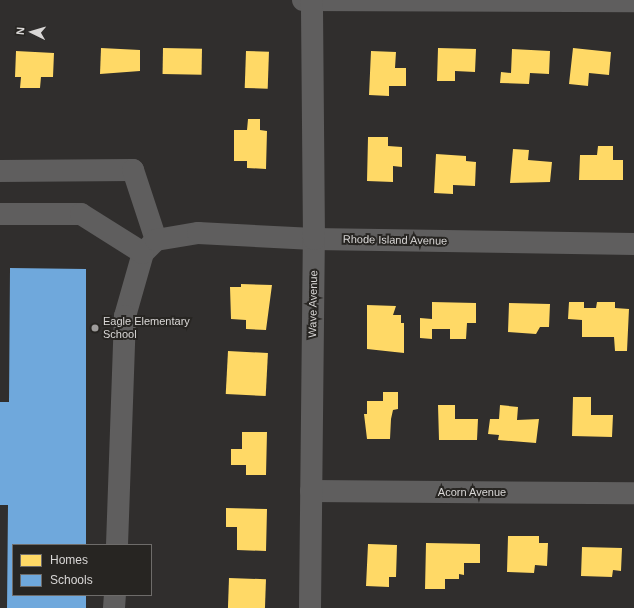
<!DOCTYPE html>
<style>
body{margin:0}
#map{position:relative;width:634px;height:608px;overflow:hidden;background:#302e2d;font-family:Helvetica,sans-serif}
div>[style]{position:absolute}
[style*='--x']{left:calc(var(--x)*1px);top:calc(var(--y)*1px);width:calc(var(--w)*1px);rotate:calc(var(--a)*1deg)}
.homes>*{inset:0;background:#ffd966;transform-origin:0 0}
.schools>*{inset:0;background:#6fa8dc}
.minor>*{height:22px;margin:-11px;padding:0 11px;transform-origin:11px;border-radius:11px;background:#5f5e5e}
.dots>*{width:11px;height:11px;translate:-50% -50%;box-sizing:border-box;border:2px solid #272522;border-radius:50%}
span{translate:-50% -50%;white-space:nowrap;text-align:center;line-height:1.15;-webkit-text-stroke:4px #272522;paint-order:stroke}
.street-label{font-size:11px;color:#d9d7d6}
.poi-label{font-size:11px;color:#d9d7d6}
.left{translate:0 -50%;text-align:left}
.legend{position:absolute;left:12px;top:544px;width:140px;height:52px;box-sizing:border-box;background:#272522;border:1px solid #6e6c6a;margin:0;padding:5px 7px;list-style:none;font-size:12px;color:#d9d7d6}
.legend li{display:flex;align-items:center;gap:8px;height:20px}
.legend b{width:20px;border:1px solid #6e6c6a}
.north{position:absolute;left:12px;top:12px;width:40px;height:40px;-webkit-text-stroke:3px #272522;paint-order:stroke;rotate:275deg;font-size:11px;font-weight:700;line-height:16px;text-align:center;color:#d9d7d6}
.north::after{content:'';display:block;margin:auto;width:14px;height:18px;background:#d9d7d6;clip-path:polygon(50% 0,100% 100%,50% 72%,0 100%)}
</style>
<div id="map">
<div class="homes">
<i style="clip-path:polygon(101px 48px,140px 50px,140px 71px,100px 74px)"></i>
<i style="left:163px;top:48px;width:39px;height:26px;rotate:1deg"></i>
<i style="clip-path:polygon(438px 48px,476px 49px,475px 72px,455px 71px,455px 81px,437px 81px)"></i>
<i style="clip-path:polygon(573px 48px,611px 52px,609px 75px,589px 73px,588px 86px,569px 84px)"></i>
<i style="clip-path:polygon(512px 49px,550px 51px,549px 74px,530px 73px,529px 84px,500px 83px,501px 72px,511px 73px)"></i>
<i style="clip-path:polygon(16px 51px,54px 53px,53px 77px,41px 77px,40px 88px,20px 88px,21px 77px,15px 77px)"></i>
<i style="left:246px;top:51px;width:23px;height:37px;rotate:2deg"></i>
<i style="clip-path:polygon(371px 51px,396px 52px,395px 68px,406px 68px,406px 86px,389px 86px,389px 96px,369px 95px)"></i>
<i style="clip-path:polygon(248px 119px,260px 119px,260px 130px,267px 131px,266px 169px,247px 168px,247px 161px,234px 161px,234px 130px,247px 130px)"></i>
<i style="clip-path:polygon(368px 137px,388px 137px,388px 146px,402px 147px,402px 167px,393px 166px,393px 182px,367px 181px)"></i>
<i style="clip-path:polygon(598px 146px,613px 146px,613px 160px,623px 160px,623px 180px,579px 180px,580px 155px,597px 155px)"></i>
<i style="clip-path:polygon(513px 149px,529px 150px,528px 160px,552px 162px,550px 182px,510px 183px)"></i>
<i style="clip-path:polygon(436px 154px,466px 156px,466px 161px,476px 162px,475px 186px,453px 185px,453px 194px,434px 193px)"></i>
<i style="clip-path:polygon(241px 284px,272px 285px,266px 330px,246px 329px,246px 320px,231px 319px,230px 287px,241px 287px)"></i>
<i style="clip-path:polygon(432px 302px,476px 303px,476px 323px,467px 323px,466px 339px,450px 339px,450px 329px,432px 329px,432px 339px,420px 338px,420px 318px,432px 319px)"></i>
<i style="clip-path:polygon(569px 302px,584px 302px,584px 308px,596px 308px,597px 302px,615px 302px,615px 308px,629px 309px,627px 351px,615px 351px,614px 337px,582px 337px,582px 320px,568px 319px)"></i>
<i style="clip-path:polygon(509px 303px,550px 304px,549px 327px,540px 327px,536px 334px,508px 332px)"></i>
<i style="clip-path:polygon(367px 305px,396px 306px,393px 315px,401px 315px,401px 323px,404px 323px,404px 353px,367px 349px)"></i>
<i style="left:228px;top:351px;width:40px;height:43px;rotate:3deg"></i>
<i style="clip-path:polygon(383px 392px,398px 392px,398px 409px,393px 410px,391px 419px,390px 439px,367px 439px,364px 414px,367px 414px,367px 401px,383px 401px)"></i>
<i style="clip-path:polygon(573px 397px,591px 397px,591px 415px,613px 415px,612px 437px,572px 436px)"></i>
<i style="clip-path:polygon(438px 405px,455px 405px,455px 419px,478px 419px,477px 440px,439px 440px)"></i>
<i style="clip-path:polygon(500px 405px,518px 407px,517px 420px,539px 419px,536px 443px,498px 440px,499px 435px,488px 434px,490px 419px,499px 419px)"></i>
<i style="clip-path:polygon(242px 432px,267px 432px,266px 475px,246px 475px,246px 465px,231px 465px,231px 449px,242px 449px)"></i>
<i style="clip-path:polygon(226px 508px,267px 509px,266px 551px,237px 550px,237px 527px,226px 527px)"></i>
<i style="clip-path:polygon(508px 536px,539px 536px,539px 543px,548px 543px,547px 566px,535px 565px,534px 573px,507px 572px)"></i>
<i style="clip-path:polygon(426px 543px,480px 544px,480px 563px,464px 563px,464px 575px,459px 574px,459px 579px,445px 579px,445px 589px,425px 589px)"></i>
<i style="clip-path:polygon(368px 544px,397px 545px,396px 577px,389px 577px,389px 587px,366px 586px)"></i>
<i style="clip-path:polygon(582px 547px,622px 548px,621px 571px,613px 570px,612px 577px,581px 576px)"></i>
<i style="left:229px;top:578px;width:37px;height:30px;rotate:2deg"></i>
</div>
<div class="schools">
<i style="clip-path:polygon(10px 268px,86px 269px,86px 545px,13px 545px,13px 595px,86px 595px,86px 608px,7px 608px,8px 505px,0 505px,0 402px,9px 402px)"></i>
</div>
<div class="minor">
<i style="--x:303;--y:0;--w:331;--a:0.2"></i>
<i style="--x:0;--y:171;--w:133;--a:-0.4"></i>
<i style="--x:133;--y:170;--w:74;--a:71.8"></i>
<i style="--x:156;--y:240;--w:18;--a:135"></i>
<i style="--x:143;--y:253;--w:66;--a:105.9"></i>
<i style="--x:125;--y:316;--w:229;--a:92"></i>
<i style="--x:0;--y:214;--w:81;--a:0"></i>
<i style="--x:81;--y:214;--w:73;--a:32.2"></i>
<i style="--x:156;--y:240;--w:43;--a:-9.5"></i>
<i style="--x:198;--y:233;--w:116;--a:3"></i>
<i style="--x:314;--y:239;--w:320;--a:0.9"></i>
<i style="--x:311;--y:491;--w:323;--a:0.4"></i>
<i style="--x:114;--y:608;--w:13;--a:-86"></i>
<i style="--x:310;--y:608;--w:369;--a:-89.4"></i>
<i style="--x:314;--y:239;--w:239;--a:-90.5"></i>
</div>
<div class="dots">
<i style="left:95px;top:328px;background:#9e9c9b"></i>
</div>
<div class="street-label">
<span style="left:395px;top:240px;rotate:1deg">Rhode Island Avenue</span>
<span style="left:313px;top:304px;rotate:-89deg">Wave Avenue</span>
<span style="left:472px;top:492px">Acorn Avenue</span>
</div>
<div class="poi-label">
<span class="left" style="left:103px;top:328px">Eagle Elementary<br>School</span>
</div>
<ul class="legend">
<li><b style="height:11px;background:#ffd966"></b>Homes</li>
<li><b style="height:11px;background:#6fa8dc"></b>Schools</li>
</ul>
<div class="north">N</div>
</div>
